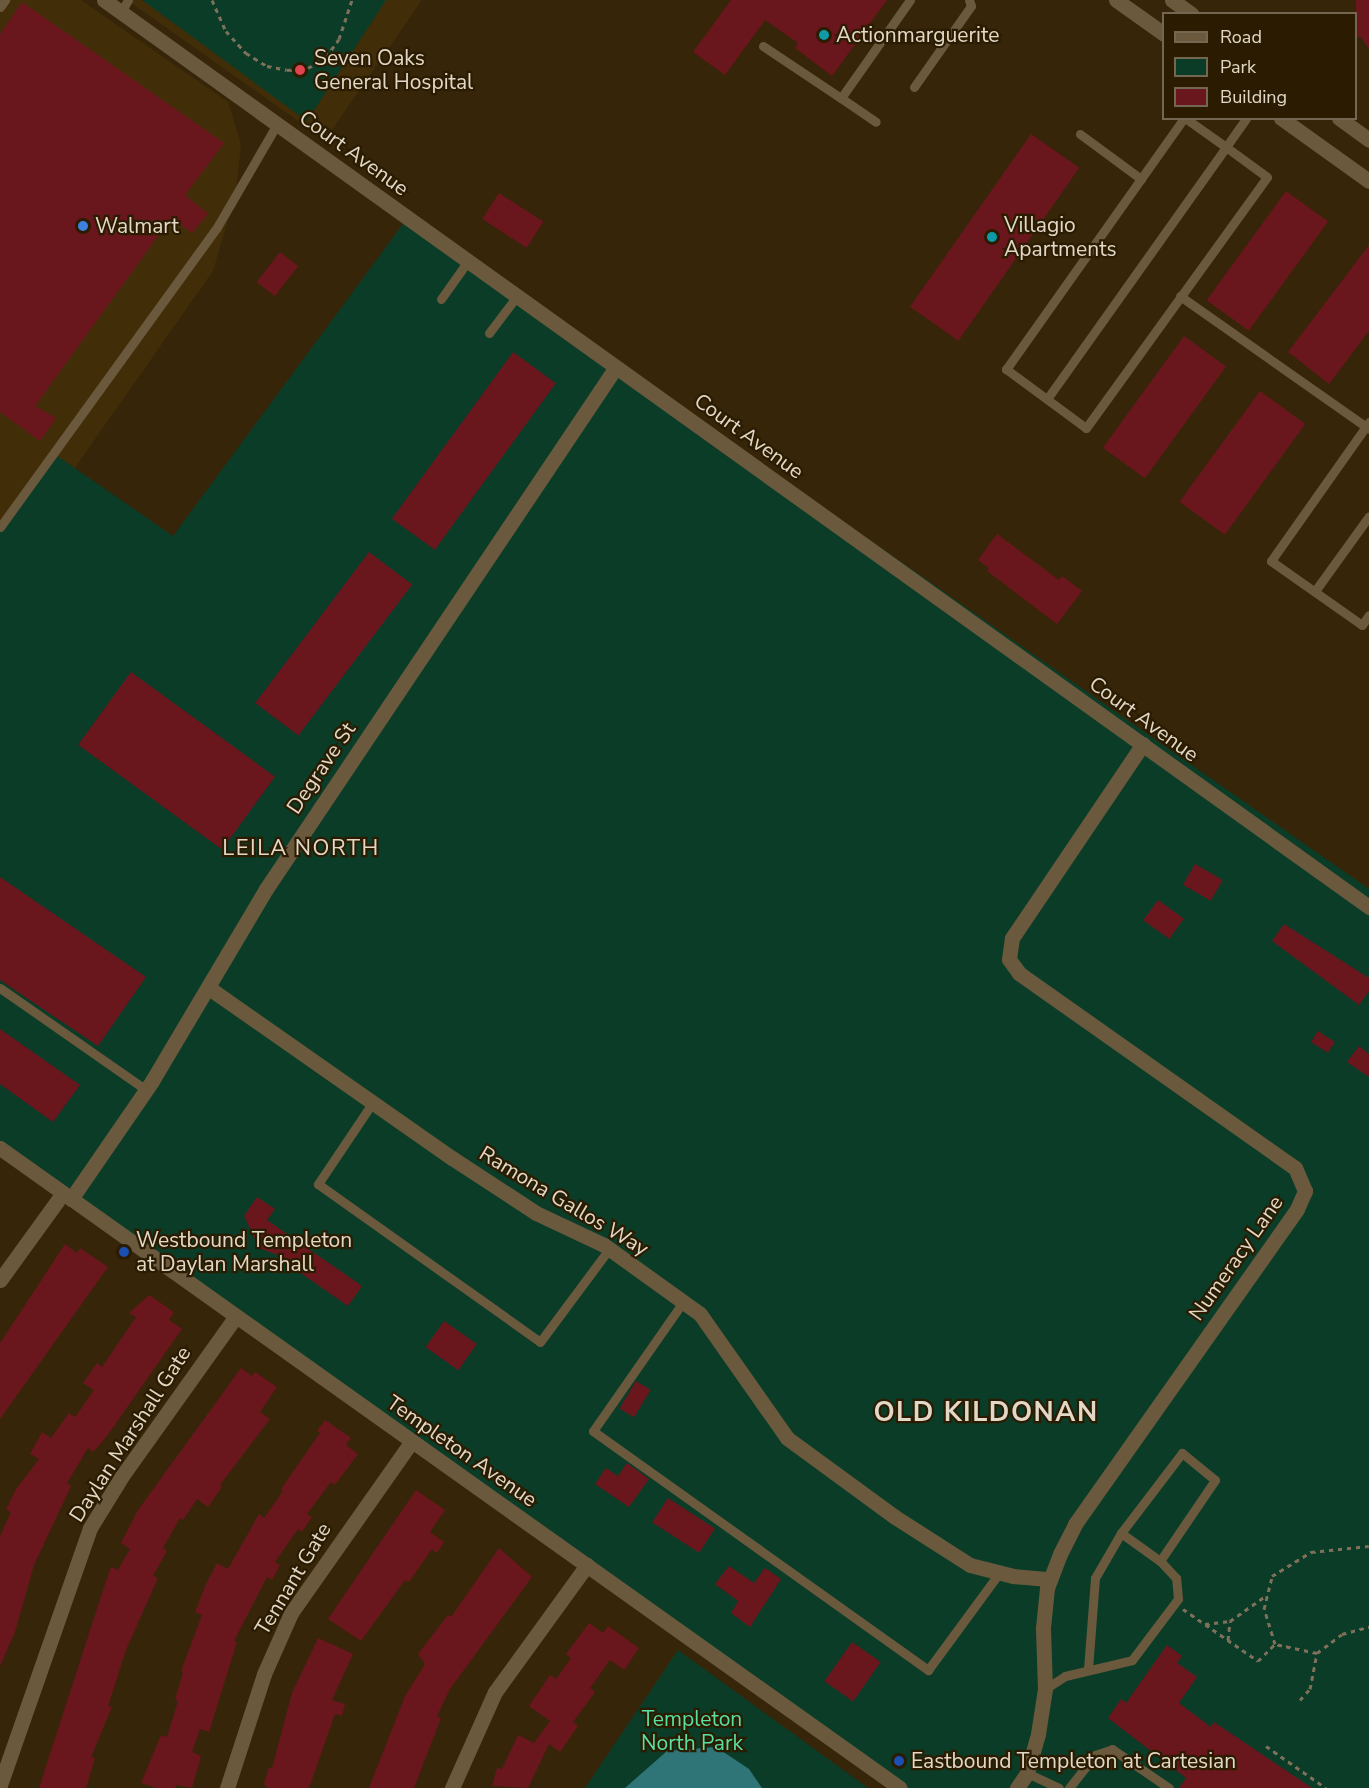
<!DOCTYPE html>
<style>
body{margin:0}
#map{position:relative;width:1369px;height:1788px;overflow:hidden;background:#362509;font-family:"Nunito Sans",sans-serif}
div>[style]{position:absolute}
[style*='--x']{left:calc(var(--x)*1px);top:calc(var(--y)*1px);width:calc(var(--w)*1px);rotate:calc(var(--a)*1deg)}
.built>*{inset:0;background:#412d08}
.green>*{inset:0;background:#0b3c28}
.water>*{inset:0;background:#2f7578}
.building>*{inset:0;background:#6a161d;transform-origin:0 0}
.path>*{height:3px;margin-top:-1.5px;transform-origin:0;background:repeating-linear-gradient(90deg,#7e7059 0 4.5px,transparent 0 9px)}
.service>*{height:9px;margin:-4.5px;padding:0 4.5px;transform-origin:4.5px;border-radius:4.5px;background:#6b593d}
.minor>*{height:15px;margin:-7.5px;padding:0 7.5px;transform-origin:7.5px;border-radius:7.5px;background:#6b593d}
.tertiary>*{height:15px;margin:-7.5px;padding:0 7.5px;transform-origin:7.5px;border-radius:7.5px;background:#6b593d}
.dots>*{width:16px;height:16px;translate:-50% -50%;box-sizing:border-box;border:3px solid #2b1c01;border-radius:50%}
span{translate:-50% -50%;white-space:nowrap;text-align:center;line-height:1.15;-webkit-text-stroke:4.5px #2b1c01;paint-order:stroke}
.poi-label{font-size:21px;color:#e2d8c8}
.left{translate:0 -50%;text-align:left}
.street-label{font-size:21px;color:#e2d8c8}
.park-label{font-size:21px;color:#59dfa3}
.neighbourhood-label{font-size:22px;color:#e2d8c8;letter-spacing:1.5px}
.district-label{font-size:27px;color:#e2d8c8;font-weight:700;letter-spacing:1.5px}
.legend{position:absolute;left:1162px;top:12px;width:195px;height:108px;box-sizing:border-box;background:#2b1c01;border:2px solid #746751;margin:0;padding:8px 10px;list-style:none;font-size:18px;color:#e2d8c8}
.legend li{display:flex;align-items:center;gap:12px;height:30px}
.legend b{width:30px;border:2px solid #746751}
</style>
<div id="map">
<div class="built">
<i style="clip-path:polygon(0 0,81px 0,228px 102px,241px 144px,236px 193px,213px 271px,20px 546px,0 540px)"></i>
<i style="clip-path:polygon(127px 0,422px 0,325px 140px)"></i>
</div>
<div class="green">
<i style="clip-path:polygon(142px 0,386px 0,307px 121px)"></i>
<i style="clip-path:polygon(408px 217px,1369px 889px,1369px 1788px,900px 1788px,0 1148px,0 527px,53px 453px,173px 536px)"></i>
<i style="clip-path:polygon(678px 1650px,868px 1788px,585px 1788px)"></i>
</div>
<div class="water">
<i style="clip-path:polygon(716px 1747px,749px 1769px,762px 1788px,625px 1788px,667px 1751px)"></i>
</div>
<div class="building">
<i style="clip-path:polygon(731px 0,887px 0,832px 76px,795px 48px,798px 43px,765px 20px,725px 75px,693px 52px)"></i>
<i style="clip-path:polygon(1356px 0,1369px 0,1369px 49px,1360px 36px,1356px 39px)"></i>
<i style="clip-path:polygon(22px 2px,224px 143px,185px 195px,208px 214px,192px 233px,171px 218px,35px 406px,56px 418px,40px 441px,0 412px,0 34px)"></i>
<i style="left:1031px;top:134px;width:59px;height:211px;rotate:35deg"></i>
<i style="left:1286px;top:191px;width:52px;height:135px;rotate:36deg"></i>
<i style="left:499px;top:193px;width:53px;height:31px;rotate:33deg"></i>
<i style="clip-path:polygon(1369px 245px,1369px 331px,1329px 384px,1288px 352px)"></i>
<i style="left:280px;top:252px;width:23px;height:38px;rotate:38deg"></i>
<i style="left:1184px;top:336px;width:52px;height:138px;rotate:36deg"></i>
<i style="left:513px;top:352px;width:53px;height:206px;rotate:36deg"></i>
<i style="left:1260px;top:391px;width:56px;height:137px;rotate:36deg"></i>
<i style="clip-path:polygon(997px 534px,1059px 580px,1062px 576px,1082px 591px,1057px 624px,987px 571px,989px 568px,978px 560px)"></i>
<i style="left:369px;top:552px;width:54px;height:189px;rotate:37deg"></i>
<i style="left:131px;top:672px;width:178px;height:90px;rotate:36deg"></i>
<i style="left:1195px;top:864px;width:32px;height:24px;rotate:30deg"></i>
<i style="clip-path:polygon(0 877px,146px 977px,98px 1046px,0 980px)"></i>
<i style="left:1158px;top:900px;width:32px;height:25px;rotate:36deg"></i>
<i style="clip-path:polygon(1284px 924px,1369px 978px,1369px 991px,1359px 1005px,1272px 941px)"></i>
<i style="clip-path:polygon(0 1029px,80px 1085px,53px 1122px,0 1084px)"></i>
<i style="left:1318px;top:1031px;width:20px;height:13px;rotate:33deg"></i>
<i style="clip-path:polygon(1359px 1046px,1369px 1054px,1369px 1077px,1347px 1062px)"></i>
<i style="clip-path:polygon(257px 1197px,275px 1209px,267px 1220px,362px 1286px,348px 1306px,295px 1269px,299px 1263px,259px 1248px,244px 1216px)"></i>
<i style="clip-path:polygon(65px 1244px,77px 1253px,80px 1248px,108px 1267px,0 1419px,0 1343px)"></i>
<i style="clip-path:polygon(149px 1295px,174px 1312px,169px 1320px,182px 1329px,107px 1436px,93px 1452px,88px 1448px,67px 1483px,71px 1486px,34px 1565px,15px 1632px,0 1666px,0 1536px,11px 1512px,6px 1510px,16px 1489px,39px 1459px,30px 1454px,42px 1432px,51px 1438px,69px 1413px,75px 1417px,94px 1390px,83px 1383px,97px 1363px,102px 1367px,136px 1317px,129px 1313px)"></i>
<i style="left:444px;top:1321px;width:40px;height:32px;rotate:35deg"></i>
<i style="clip-path:polygon(241px 1368px,252px 1376px,255px 1372px,277px 1387px,260px 1412px,270px 1419px,220px 1485px,222px 1487px,208px 1507px,197px 1499px,183px 1520px,180px 1518px,163px 1548px,167px 1551px,153px 1576px,158px 1578px,126px 1650px,108px 1706px,112px 1707px,91px 1757px,95px 1758px,86px 1788px,39px 1788px,106px 1581px,111px 1567px,118px 1570px,130px 1549px,121px 1543px,138px 1510px)"></i>
<i style="left:636px;top:1381px;width:17px;height:32px;rotate:31deg"></i>
<i style="clip-path:polygon(325px 1420px,351px 1438px,346px 1445px,358px 1454px,335px 1485px,331px 1482px,307px 1514px,312px 1517px,302px 1532px,298px 1529px,275px 1562px,280px 1565px,272px 1580px,267px 1577px,234px 1641px,237px 1642px,209px 1732px,200px 1729px,192px 1752px,201px 1756px,192px 1788px,176px 1785px,175px 1788px,156px 1788px,141px 1783px,161px 1735px,167px 1737px,178px 1701px,175px 1700px,183px 1672px,181px 1671px,202px 1615px,195px 1612px,206px 1584px,217px 1563px,228px 1569px,259px 1514px,264px 1518px,283px 1491px,281px 1489px,320px 1433px,317px 1431px)"></i>
<i style="clip-path:polygon(627px 1463px,649px 1479px,629px 1507px,595px 1484px,606px 1468px,618px 1476px)"></i>
<i style="clip-path:polygon(416px 1490px,445px 1510px,430px 1532px,444px 1542px,437px 1553px,432px 1549px,409px 1582px,405px 1580px,361px 1641px,328px 1619px)"></i>
<i style="left:668px;top:1498px;width:56px;height:29px;rotate:33deg"></i>
<i style="clip-path:polygon(499px 1548px,532px 1577px,450px 1689px,437px 1716px,441px 1718px,414px 1788px,369px 1788px,405px 1696px,425px 1664px,418px 1654px,448px 1615px,451px 1617px)"></i>
<i style="clip-path:polygon(729px 1566px,754px 1583px,765px 1568px,781px 1579px,750px 1627px,731px 1613px,738px 1601px,715px 1584px)"></i>
<i style="clip-path:polygon(589px 1623px,603px 1633px,608px 1626px,639px 1648px,624px 1670px,610px 1660px,590px 1688px,595px 1692px,573px 1722px,578px 1726px,560px 1752px,549px 1744px,528px 1788px,492px 1786px,497px 1768px,502px 1769px,518px 1735px,534px 1743px,550px 1721px,529px 1706px,550px 1675px,556px 1679px,571px 1658px,566px 1654px)"></i>
<i style="clip-path:polygon(318px 1638px,353px 1654px,332px 1700px,345px 1704px,342px 1716px,335px 1714px,309px 1788px,268px 1788px,264px 1784px,269px 1767px,272px 1768px,292px 1693px)"></i>
<i style="left:852px;top:1642px;width:35px;height:48px;rotate:35deg"></i>
<i style="clip-path:polygon(1167px 1645px,1182px 1656px,1177px 1663px,1197px 1677px,1179px 1703px,1211px 1727px,1214px 1722px,1312px 1788px,1179px 1788px,1186px 1778px,1108px 1718px,1121px 1699px,1126px 1703px)"></i>
</div>
<div class="path">
<i style="--x:212;--y:0;--w:34;--a:66"></i>
<i style="--x:226;--y:31;--w:30;--a:48"></i>
<i style="--x:246;--y:53;--w:25;--a:32"></i>
<i style="--x:267;--y:66;--w:20;--a:11"></i>
<i style="--x:287;--y:70;--w:21;--a:-5"></i>
<i style="--x:308;--y:68;--w:21;--a:-31"></i>
<i style="--x:326;--y:57;--w:22;--a:-54"></i>
<i style="--x:339;--y:39;--w:41;--a:-71.6"></i>
<i style="--x:1183;--y:1609;--w:91;--a:34.7"></i>
<i style="--x:1258;--y:1661;--w:24;--a:-45"></i>
<i style="--x:1205;--y:1624;--w:25;--a:-7"></i>
<i style="--x:1228;--y:1640;--w:19;--a:-84"></i>
<i style="--x:1230;--y:1621;--w:42;--a:-35.2"></i>
<i style="--x:1317;--y:1653;--w:43;--a:-167.9"></i>
<i style="--x:1275;--y:1644;--w:37;--a:-107"></i>
<i style="--x:1264;--y:1609;--w:34;--a:-76"></i>
<i style="--x:1272;--y:1576;--w:46;--a:-31.6"></i>
<i style="--x:1311;--y:1552;--w:58;--a:-5.9"></i>
<i style="--x:1300;--y:1700;--w:15;--a:-48"></i>
<i style="--x:1310;--y:1689;--w:37;--a:-79"></i>
<i style="--x:1317;--y:1653;--w:31;--a:-37"></i>
<i style="--x:1342;--y:1634;--w:28;--a:-15"></i>
<i style="--x:1266;--y:1746;--w:73;--a:35"></i>
</div>
<div class="service">
<i style="--x:0;--y:7;--w:9;--a:-54"></i>
<i style="--x:121;--y:12;--w:14;--a:-60"></i>
<i style="--x:763;--y:46;--w:94;--a:33.7"></i>
<i style="--x:841;--y:98;--w:120;--a:-54.9"></i>
<i style="--x:914;--y:87;--w:99;--a:-54.9"></i>
<i style="--x:971;--y:6;--w:6;--a:-108"></i>
<i style="--x:841;--y:98;--w:42;--a:34.4"></i>
<i style="--x:1184;--y:118;--w:308;--a:125.3"></i>
<i style="--x:1006;--y:369;--w:99;--a:36.4"></i>
<i style="--x:1086;--y:428;--w:309;--a:-54.2"></i>
<i style="--x:1267;--y:177;--w:51;--a:-143.8"></i>
<i style="--x:1226;--y:147;--w:35;--a:-55"></i>
<i style="--x:1080;--y:134;--w:76;--a:36.4"></i>
<i style="--x:1180;--y:296;--w:231;--a:35.1"></i>
<i style="--x:441;--y:299;--w:47;--a:-54.6"></i>
<i style="--x:489;--y:333;--w:46;--a:-52.9"></i>
<i style="--x:1047;--y:399;--w:309;--a:-54.6"></i>
<i style="--x:1226;--y:147;--w:50;--a:-144.7"></i>
<i style="--x:1369;--y:422;--w:170;--a:125.2"></i>
<i style="--x:1271;--y:561;--w:111;--a:35.1"></i>
<i style="--x:1362;--y:625;--w:12;--a:-55"></i>
<i style="--x:0;--y:527;--w:368;--a:-54.1"></i>
<i style="--x:216;--y:229;--w:121;--a:-59.8"></i>
<i style="--x:1315;--y:591;--w:92;--a:-54.2"></i>
<i style="--x:0;--y:988;--w:177;--a:34.9"></i>
<i style="--x:373;--y:1102;--w:99;--a:123.9"></i>
<i style="--x:318;--y:1184;--w:272;--a:35.4"></i>
<i style="--x:540;--y:1342;--w:116;--a:-53.4"></i>
<i style="--x:683;--y:1302;--w:157;--a:124.9"></i>
<i style="--x:593;--y:1431;--w:412;--a:35.5"></i>
<i style="--x:928;--y:1670;--w:122;--a:-53.7"></i>
<i style="--x:1121;--y:1533;--w:48;--a:35.7"></i>
<i style="--x:1045;--y:1689;--w:24;--a:-33"></i>
<i style="--x:1065;--y:1676;--w:69;--a:-13.4"></i>
<i style="--x:1132;--y:1660;--w:76;--a:-53"></i>
<i style="--x:1178;--y:1599;--w:21;--a:-95"></i>
<i style="--x:1176;--y:1578;--w:23;--a:-133"></i>
<i style="--x:1160;--y:1561;--w:98;--a:-55.8"></i>
<i style="--x:1215;--y:1480;--w:43;--a:-140.7"></i>
<i style="--x:1182;--y:1453;--w:101;--a:127.3"></i>
<i style="--x:1121;--y:1533;--w:52;--a:120"></i>
<i style="--x:1095;--y:1578;--w:92;--a:94.4"></i>
<i style="--x:1027;--y:1773;--w:35;--a:25"></i>
<i style="--x:1069;--y:1788;--w:42;--a:-51.8"></i>
<i style="--x:1095;--y:1755;--w:18;--a:-19"></i>
<i style="--x:1112;--y:1749;--w:69;--a:34.4"></i>
</div>
<div class="minor">
<i style="--x:209;--y:988;--w:297;--a:35"></i>
<i style="--x:452;--y:1158;--w:100;--a:33.2"></i>
<i style="--x:536;--y:1213;--w:75;--a:25.2"></i>
<i style="--x:604;--y:1245;--w:118;--a:35.7"></i>
<i style="--x:700;--y:1314;--w:151;--a:54.9"></i>
<i style="--x:787;--y:1438;--w:134;--a:36.2"></i>
<i style="--x:895;--y:1517;--w:89;--a:32.6"></i>
<i style="--x:970;--y:1565;--w:44;--a:14.3"></i>
<i style="--x:1013;--y:1576;--w:36;--a:5"></i>
<i style="--x:71;--y:1199;--w:143;--a:-55.5"></i>
<i style="--x:152;--y:1081;--w:223;--a:-59.3"></i>
<i style="--x:266;--y:889;--w:628;--a:-56.16"></i>
<i style="--x:0;--y:1280;--w:107;--a:-54.1"></i>
<i style="--x:0;--y:1785;--w:272;--a:-70.7"></i>
<i style="--x:90;--y:1528;--w:61;--a:-58.4"></i>
<i style="--x:122;--y:1476;--w:196;--a:-54.5"></i>
<i style="--x:227;--y:1788;--w:120;--a:-72"></i>
<i style="--x:264;--y:1674;--w:67;--a:-66.1"></i>
<i style="--x:291;--y:1613;--w:210;--a:-54.9"></i>
<i style="--x:452;--y:1788;--w:105;--a:-65.9"></i>
<i style="--x:495;--y:1692;--w:157;--a:-54.1"></i>
<i style="--x:1017;--y:1788;--w:18;--a:-56"></i>
<i style="--x:1027;--y:1773;--w:41;--a:-74.2"></i>
<i style="--x:1038;--y:1734;--w:46;--a:-81.2"></i>
<i style="--x:1045;--y:1689;--w:61;--a:-91.9"></i>
<i style="--x:1043;--y:1628;--w:40;--a:-84.3"></i>
<i style="--x:1047;--y:1588;--w:36;--a:-69"></i>
<i style="--x:1060;--y:1554;--w:34;--a:-63"></i>
<i style="--x:1075;--y:1524;--w:385;--a:-54.8"></i>
<i style="--x:1297;--y:1209;--w:20;--a:-66"></i>
<i style="--x:1305;--y:1191;--w:25;--a:-113"></i>
<i style="--x:1295;--y:1168;--w:338;--a:-144.8"></i>
<i style="--x:1019;--y:973;--w:17;--a:-126"></i>
<i style="--x:1009;--y:959;--w:21;--a:-82"></i>
<i style="--x:1012;--y:938;--w:234;--a:-56"></i>
</div>
<div class="tertiary">
<i style="--x:104;--y:0;--w:1557;--a:35.64"></i>
<i style="--x:1116;--y:0;--w:59;--a:35.3"></i>
<i style="--x:1172;--y:0;--w:24;--a:36"></i>
<i style="--x:1281;--y:118;--w:108;--a:35.6"></i>
<i style="--x:1339;--y:118;--w:37;--a:36"></i>
<i style="--x:0;--y:1148;--w:1104;--a:35.42"></i>
</div>
<div class="dots">
<i style="left:824px;top:35px;background:#0f9aa8"></i>
<i style="left:300px;top:70px;background:#e0444e"></i>
<i style="left:83px;top:226px;background:#3f7fe0"></i>
<i style="left:992px;top:237px;background:#0f9aa8"></i>
<i style="left:124px;top:1252px;background:#1a4fb4"></i>
<i style="left:899px;top:1761px;background:#1a4fb4"></i>
</div>
<div class="poi-label">
<span class="left" style="left:836px;top:35px">Actionmarguerite</span>
<span class="left" style="left:314px;top:70px">Seven Oaks<br>General Hospital</span>
<span class="left" style="left:1004px;top:237px">Villagio<br>Apartments</span>
<span class="left" style="left:95px;top:226px">Walmart</span>
<span class="left" style="left:136px;top:1252px">Westbound Templeton<br>at Daylan Marshall</span>
<span class="left" style="left:911px;top:1761px">Eastbound Templeton at Cartesian</span>
</div>
<div class="street-label">
<span style="left:354px;top:153px;rotate:36deg">Court Avenue</span>
<span style="left:749px;top:436px;rotate:36deg">Court Avenue</span>
<span style="left:1144px;top:719px;rotate:36deg">Court Avenue</span>
<span style="left:321px;top:768px;rotate:-56deg">Degrave St</span>
<span style="left:564px;top:1201px;rotate:31deg">Ramona Gallos Way</span>
<span style="left:1236px;top:1258px;rotate:-55deg">Numeracy Lane</span>
<span style="left:130px;top:1434px;rotate:-57deg">Daylan Marshall Gate</span>
<span style="left:462px;top:1451px;rotate:35deg">Templeton Avenue</span>
<span style="left:293px;top:1579px;rotate:-59deg">Tennant Gate</span>
</div>
<div class="park-label">
<span style="left:692px;top:1731px">Templeton<br>North Park</span>
</div>
<div class="neighbourhood-label">
<span style="left:301px;top:849px">LEILA NORTH</span>
</div>
<div class="district-label">
<span style="left:986px;top:1413px">OLD KILDONAN</span>
</div>
<ul class="legend">
<li><b style="height:8px;background:#6b593d"></b>Road</li>
<li><b style="height:16px;background:#0b3c28"></b>Park</li>
<li><b style="height:16px;background:#6a161d"></b>Building</li>
</ul>
</div>
